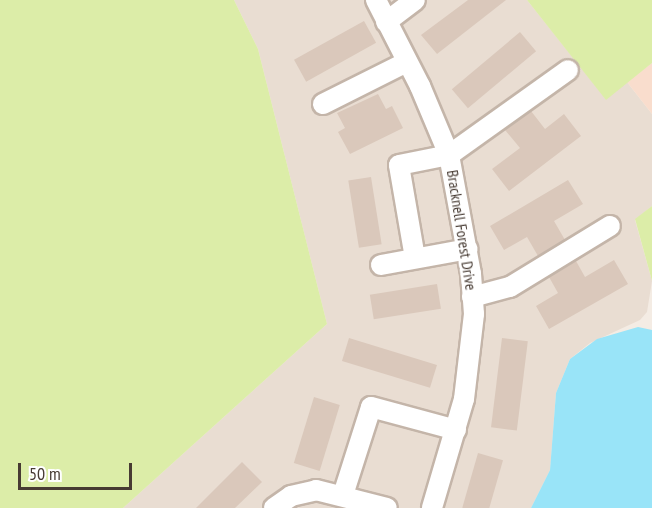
<!DOCTYPE html>
<style>
body{margin:0}
#map{position:relative;width:652px;height:508px;overflow:hidden;background:#f4ece4;font-family:"PT Sans Narrow",sans-serif}
div>[style]{position:absolute}
[style*='--x']{left:calc(var(--x)*1px);top:calc(var(--y)*1px);width:calc(var(--w)*1px);rotate:calc(var(--a)*1deg)}
.residential>*{inset:0;background:#e9ddd2}
.commercial>*{inset:0;background:#f9ddcd}
.green>*{inset:0;background:#dceda8}
.water>*{inset:0;background:#99e4f8}
.building>*{inset:0;background:#dac8bb;transform-origin:0 0}
.roads{filter:drop-shadow(2px 0 #c4b5a9) drop-shadow(-2px 0 #c4b5a9) drop-shadow(0 2px #c4b5a9) drop-shadow(0 -2px #c4b5a9)}
.minor>*{height:20px;margin:-10px;padding:0 10px;transform-origin:10px;border-radius:10px;background:#fff}
span{translate:-50% -50%;white-space:nowrap;text-align:center;line-height:1.15;-webkit-text-stroke:5px #fff;paint-order:stroke}
.street-label{font-size:16px;color:#473b33}
.scale{position:absolute;left:18px;top:463px;width:114px;height:27px;box-sizing:border-box;border:3px solid #473b33;border-top:0;padding-left:8px;font-size:18px;line-height:21px;white-space:nowrap;color:#473b33;-webkit-text-stroke:4px #fff;paint-order:stroke}
</style>
<div id="map">
<div class="residential">
<i style="clip-path:polygon(234px 0,527px 0,606px 99px,627px 82px,652px 114px,652px 206px,635px 220px,652px 281px,647px 312px,640px 320px,590px 343px,570px 359px,556px 393px,550px 470px,531px 508px,123px 508px,327px 324px,258px 49px)"></i>
</div>
<div class="commercial">
<i style="clip-path:polygon(652px 63px,652px 114px,627px 82px)"></i>
</div>
<div class="green">
<i style="clip-path:polygon(0 0,234px 0,258px 49px,327px 324px,123px 508px,0 508px)"></i>
<i style="clip-path:polygon(527px 0,652px 0,652px 63px,606px 100px)"></i>
<i style="clip-path:polygon(652px 206px,652px 281px,635px 219px)"></i>
</div>
<div class="water">
<i style="clip-path:polygon(638px 327px,652px 330px,652px 508px,531px 508px,550px 470px,556px 393px,570px 359px,597px 339px)"></i>
</div>
<div class="building">
<i style="clip-path:polygon(468px 0,506px 0,437px 54px,421px 35px)"></i>
<i style="left:364px;top:21px;width:25px;height:80px;rotate:61deg"></i>
<i style="left:520px;top:32px;width:25px;height:89px;rotate:50deg"></i>
<i style="clip-path:polygon(378px 94px,386px 109px,392px 106px,403px 128px,350px 154px,338px 132px,345px 128px,337px 113px)"></i>
<i style="clip-path:polygon(531px 111px,545px 129px,564px 114px,581px 136px,509px 191px,492px 169px,520px 148px,505px 130px)"></i>
<i style="left:371px;top:177px;width:68px;height:23px;rotate:81deg"></i>
<i style="clip-path:polygon(568px 180px,583px 204px,554px 221px,565px 240px,538px 256px,527px 237px,504px 250px,490px 226px)"></i>
<i style="clip-path:polygon(614px 260px,628px 284px,549px 329px,536px 306px,558px 293px,549px 277px,576px 261px,585px 277px)"></i>
<i style="left:437px;top:284px;width:25px;height:68px;rotate:81deg"></i>
<i style="left:349px;top:338px;width:92px;height:24px;rotate:17deg"></i>
<i style="left:502px;top:338px;width:26px;height:90px;rotate:7deg"></i>
<i style="left:314px;top:397px;width:27px;height:69px;rotate:17deg"></i>
<i style="left:478px;top:453px;width:26px;height:57px;rotate:16deg"></i>
<i style="clip-path:polygon(242px 462px,262px 482px,235px 508px,196px 508px)"></i>
</div>
<div class="roads">
<div class="minor">
<i style="--x:376;--y:0;--w:97;--a:62.9"></i>
<i style="--x:420;--y:86;--w:75;--a:67.2"></i>
<i style="--x:449;--y:155;--w:121;--a:79.5"></i>
<i style="--x:471;--y:274;--w:40;--a:85.7"></i>
<i style="--x:474;--y:314;--w:86;--a:96.7"></i>
<i style="--x:464;--y:399;--w:114;--a:106.4"></i>
<i style="--x:386;--y:22;--w:36;--a:-37"></i>
<i style="--x:323;--y:104;--w:94;--a:-26.6"></i>
<i style="--x:415;--y:258;--w:94;--a:-99.8"></i>
<i style="--x:399;--y:165;--w:51;--a:-11.3"></i>
<i style="--x:449;--y:155;--w:146;--a:-35.5"></i>
<i style="--x:381;--y:265;--w:88;--a:-10.4"></i>
<i style="--x:472;--y:297;--w:39;--a:-15"></i>
<i style="--x:510;--y:287;--w:117;--a:-31.4"></i>
<i style="--x:343;--y:495;--w:92;--a:-72.3"></i>
<i style="--x:371;--y:407;--w:88;--a:15.1"></i>
<i style="--x:274;--y:508;--w:21;--a:-35"></i>
<i style="--x:291;--y:496;--w:26;--a:-13"></i>
<i style="--x:316;--y:490;--w:73;--a:14.2"></i>
</div>
</div>
<div class="street-label">
<span style="left:462px;top:230px;rotate:81deg">Bracknell Forest Drive</span>
</div>
<div class="scale">50 m</div>
</div>
